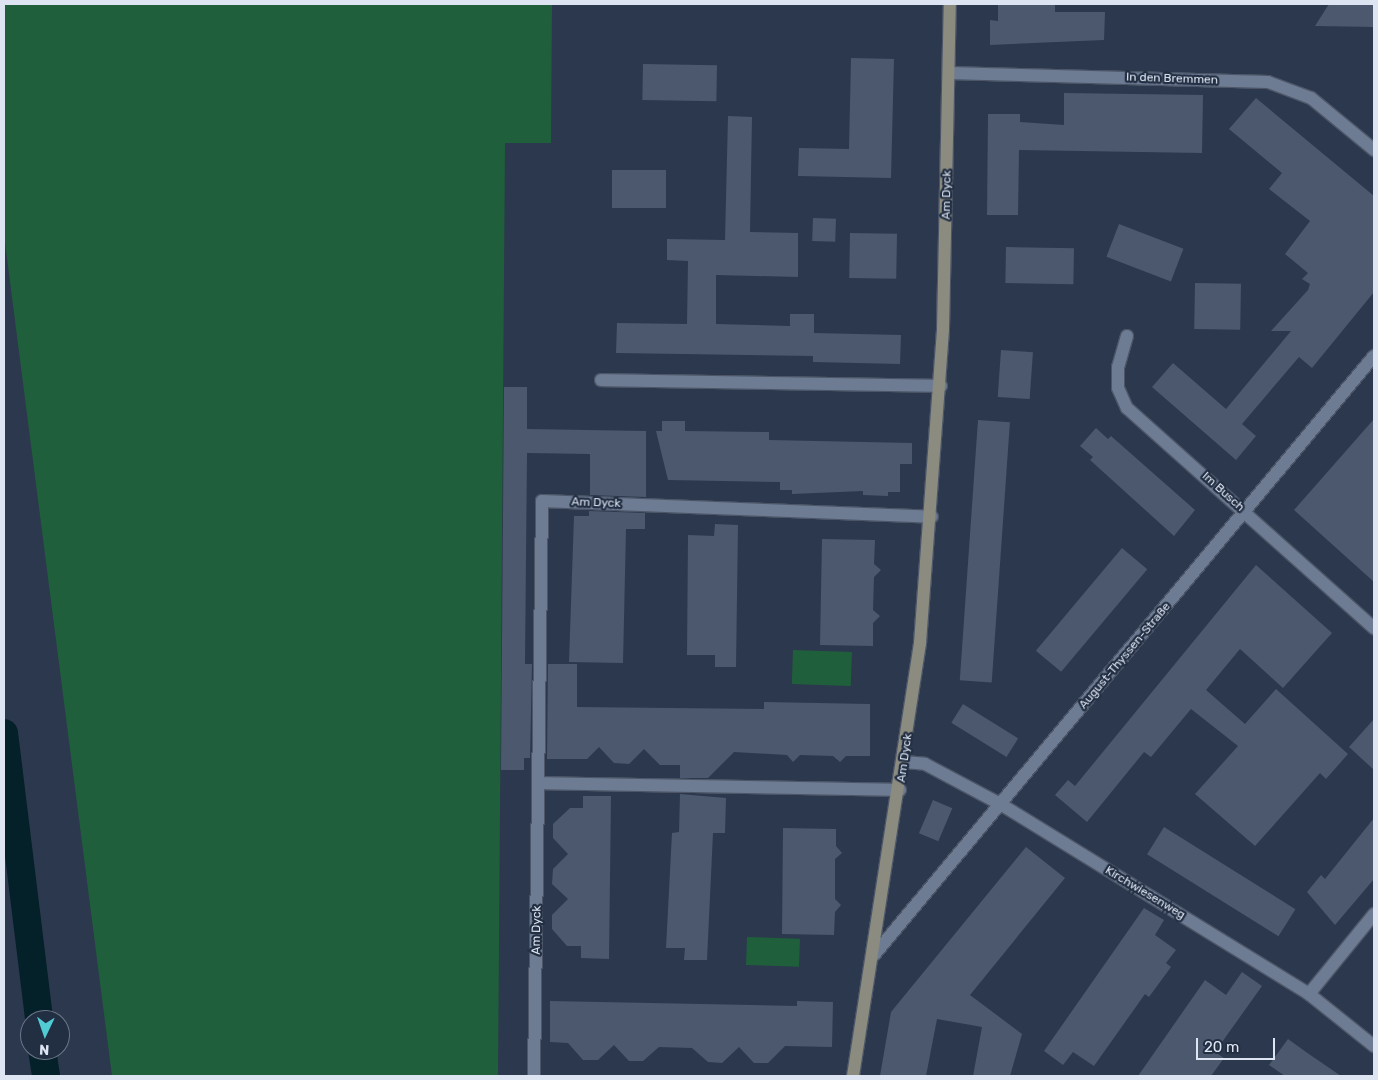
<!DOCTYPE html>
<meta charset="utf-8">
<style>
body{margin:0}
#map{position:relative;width:1378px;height:1080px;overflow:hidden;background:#2c384d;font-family:Rubik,sans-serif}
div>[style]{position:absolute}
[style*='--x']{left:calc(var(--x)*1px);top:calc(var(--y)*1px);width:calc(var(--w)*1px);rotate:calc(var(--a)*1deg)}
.green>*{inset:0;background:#205f3b;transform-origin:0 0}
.canal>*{height:28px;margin:-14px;padding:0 14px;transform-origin:14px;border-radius:14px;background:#042028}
.building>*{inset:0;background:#4b586e;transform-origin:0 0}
.roads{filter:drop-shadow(1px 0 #4c5668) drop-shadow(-1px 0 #4c5668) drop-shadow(0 1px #4c5668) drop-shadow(0 -1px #4c5668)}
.minor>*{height:12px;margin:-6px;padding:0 6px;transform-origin:6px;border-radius:6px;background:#6d7b93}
.secondary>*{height:12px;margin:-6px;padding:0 6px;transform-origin:6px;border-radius:6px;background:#8b8b80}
span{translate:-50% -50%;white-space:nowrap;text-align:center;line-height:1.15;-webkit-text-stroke:4.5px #222e42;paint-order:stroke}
.street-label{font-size:12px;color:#dde5f3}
.frame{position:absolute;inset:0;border:5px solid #dde5f3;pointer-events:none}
.north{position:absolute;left:20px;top:1010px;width:50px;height:50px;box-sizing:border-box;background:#222e42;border:1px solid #6d7789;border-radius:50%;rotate:183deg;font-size:14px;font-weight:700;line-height:20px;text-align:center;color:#dde5f3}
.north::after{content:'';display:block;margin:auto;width:18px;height:22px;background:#51ccd4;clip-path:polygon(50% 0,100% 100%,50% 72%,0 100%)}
.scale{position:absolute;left:1196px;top:1038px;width:79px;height:22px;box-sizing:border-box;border:2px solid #dde5f3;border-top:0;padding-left:6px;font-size:15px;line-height:18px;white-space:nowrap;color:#dde5f3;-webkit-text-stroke:4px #222e42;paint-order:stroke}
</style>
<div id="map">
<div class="green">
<i style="clip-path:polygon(4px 4px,552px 4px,551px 143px,505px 143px,498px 1076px,112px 1076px,4px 235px)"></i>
<i style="left:793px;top:650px;width:59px;height:34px;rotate:2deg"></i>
<i style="left:747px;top:937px;width:53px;height:28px;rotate:2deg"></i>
</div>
<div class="canal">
<i style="--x:4;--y:733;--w:289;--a:83"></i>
<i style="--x:42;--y:1050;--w:26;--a:81"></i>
</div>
<div class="building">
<i style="clip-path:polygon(998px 4px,1055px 4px,1055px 12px,1105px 12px,1104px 40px,990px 45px,990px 20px,998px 21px)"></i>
<i style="clip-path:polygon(1329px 4px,1374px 4px,1374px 27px,1315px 26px)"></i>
<i style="clip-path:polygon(851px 58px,894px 59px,891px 178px,798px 176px,799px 148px,849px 149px)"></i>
<i style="left:643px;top:64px;width:74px;height:36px;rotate:1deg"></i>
<i style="clip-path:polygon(1064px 93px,1203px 95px,1202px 153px,1019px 150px,1018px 215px,987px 215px,988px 114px,1020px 114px,1020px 122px,1064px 125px)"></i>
<i style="clip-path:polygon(1256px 98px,1374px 196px,1374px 292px,1312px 368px,1299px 357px,1242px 424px,1256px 436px,1236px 460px,1152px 387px,1173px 363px,1226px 409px,1291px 331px,1271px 331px,1308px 290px,1310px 284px,1302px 279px,1308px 273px,1285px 254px,1310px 221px,1269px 189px,1282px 173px,1229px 129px)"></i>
<i style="clip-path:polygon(728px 116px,752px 117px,750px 232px,798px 233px,798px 277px,716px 275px,716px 324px,790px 326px,790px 314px,814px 314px,814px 333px,901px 335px,900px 364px,813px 362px,813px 356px,616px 353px,617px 323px,687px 324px,688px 261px,667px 260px,667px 239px,725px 240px)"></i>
<i style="left:612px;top:170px;width:54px;height:38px"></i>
<i style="left:813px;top:218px;width:23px;height:23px;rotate:2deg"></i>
<i style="left:1119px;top:224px;width:69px;height:35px;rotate:21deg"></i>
<i style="left:850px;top:233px;width:47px;height:45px;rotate:1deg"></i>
<i style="left:1006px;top:247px;width:68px;height:36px;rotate:1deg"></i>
<i style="left:1195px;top:283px;width:46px;height:46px;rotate:1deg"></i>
<i style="left:1001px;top:350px;width:32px;height:47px;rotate:4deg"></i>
<i style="clip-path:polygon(504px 387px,527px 387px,527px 429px,646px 431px,646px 497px,590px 495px,590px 454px,527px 453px,525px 664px,532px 664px,530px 758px,524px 758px,524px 770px,501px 770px)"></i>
<i style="clip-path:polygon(1374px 419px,1374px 582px,1294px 510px)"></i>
<i style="left:978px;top:420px;width:32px;height:261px;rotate:4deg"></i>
<i style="clip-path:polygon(662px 421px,685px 421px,685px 431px,769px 432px,769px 440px,912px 443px,912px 464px,900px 464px,900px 492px,888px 492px,888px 496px,863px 495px,863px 491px,792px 494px,792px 490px,780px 490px,780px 482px,668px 480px,656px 431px,662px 431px)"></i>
<i style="clip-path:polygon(1096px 428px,1108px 439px,1111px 436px,1195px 510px,1174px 536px,1090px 460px,1093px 457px,1080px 446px)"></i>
<i style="clip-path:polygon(589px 511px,645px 513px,645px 529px,626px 529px,623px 663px,569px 662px,574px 516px,589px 516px)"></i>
<i style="clip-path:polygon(715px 524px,738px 525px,736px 667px,715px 667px,715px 655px,687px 655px,688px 535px,714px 536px)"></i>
<i style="clip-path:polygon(822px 539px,875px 540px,874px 564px,881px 570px,874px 577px,873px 610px,880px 616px,873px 623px,873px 646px,820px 645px)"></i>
<i style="left:1122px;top:548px;width:33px;height:134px;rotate:40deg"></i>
<i style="clip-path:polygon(1256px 565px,1332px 633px,1283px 688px,1240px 649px,1206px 690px,1245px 724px,1276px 689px,1348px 754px,1326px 779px,1320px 773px,1255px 846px,1195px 794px,1238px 746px,1191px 709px,1151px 757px,1144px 752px,1087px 822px,1055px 795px,1068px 780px,1075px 786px)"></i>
<i style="clip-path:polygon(548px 664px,577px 664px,577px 707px,764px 709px,764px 702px,870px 704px,870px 756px,846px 756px,840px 762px,833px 756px,800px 755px,793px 762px,787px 755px,734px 752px,708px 778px,680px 778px,680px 765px,660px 765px,644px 749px,629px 764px,614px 763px,599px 747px,587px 759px,547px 759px)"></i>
<i style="left:963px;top:704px;width:65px;height:22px;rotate:32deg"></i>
<i style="clip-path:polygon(1374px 719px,1374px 770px,1349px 747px)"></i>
<i style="clip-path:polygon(680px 794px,726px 798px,725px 833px,713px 833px,707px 960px,684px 960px,685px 948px,666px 948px,672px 833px,679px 832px)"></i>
<i style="clip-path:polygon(583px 796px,611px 796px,609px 959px,581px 958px,581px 946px,567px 946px,552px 929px,552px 915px,568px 899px,552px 884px,553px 869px,568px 854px,553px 838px,553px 824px,570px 808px,583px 808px)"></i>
<i style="left:933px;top:800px;width:21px;height:36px;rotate:23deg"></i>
<i style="clip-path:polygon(1374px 818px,1374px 879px,1335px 925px,1307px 892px,1321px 875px,1325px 879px)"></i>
<i style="left:1164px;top:827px;width:155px;height:32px;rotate:32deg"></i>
<i style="clip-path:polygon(783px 828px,836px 829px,836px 846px,842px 853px,835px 859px,835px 899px,841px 905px,835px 912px,834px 935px,782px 934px)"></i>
<i style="clip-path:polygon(1026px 847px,1065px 878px,970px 995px,1022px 1034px,1010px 1076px,973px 1076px,982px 1027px,937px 1019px,926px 1076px,880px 1076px,891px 1012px)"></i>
<i style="clip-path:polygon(1144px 908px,1164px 920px,1155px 935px,1176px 950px,1166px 963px,1171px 967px,1149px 997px,1145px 994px,1094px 1066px,1073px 1052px,1063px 1065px,1044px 1051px)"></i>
<i style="clip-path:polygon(1242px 972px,1262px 986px,1215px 1052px,1224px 1058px,1211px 1076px,1138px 1076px,1205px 980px,1226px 995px)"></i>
<i style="clip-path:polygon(550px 1001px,797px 1006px,797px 1001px,833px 1002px,832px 1047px,785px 1046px,768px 1063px,754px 1063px,739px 1047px,722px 1063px,708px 1062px,692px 1048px,659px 1047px,643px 1061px,629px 1061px,614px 1045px,598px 1060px,583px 1060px,568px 1043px,550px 1042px)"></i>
<i style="clip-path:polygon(1288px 1039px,1306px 1052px,1341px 1076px,1285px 1076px,1269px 1065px)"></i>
</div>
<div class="roads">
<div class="minor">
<i style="--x:949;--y:73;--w:319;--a:1.6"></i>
<i style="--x:1268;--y:82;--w:46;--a:20.4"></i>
<i style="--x:1311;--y:98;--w:82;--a:39.5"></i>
<i style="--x:1127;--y:336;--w:32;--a:106"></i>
<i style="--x:1118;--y:367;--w:21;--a:90"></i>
<i style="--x:1118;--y:388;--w:22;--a:66"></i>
<i style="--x:1127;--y:408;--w:331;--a:41.7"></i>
<i style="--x:601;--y:380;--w:340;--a:1"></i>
<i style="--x:904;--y:762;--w:21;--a:5"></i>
<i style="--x:925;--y:764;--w:87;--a:28"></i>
<i style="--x:1002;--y:805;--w:361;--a:31.6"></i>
<i style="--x:1309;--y:994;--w:83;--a:38.7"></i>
<i style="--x:539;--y:783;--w:361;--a:1.1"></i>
<i style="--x:874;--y:955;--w:780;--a:-50.15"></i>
<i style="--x:1309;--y:994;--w:103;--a:-50.9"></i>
<i style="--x:534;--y:1076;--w:575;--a:-89.2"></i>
<i style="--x:542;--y:501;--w:390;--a:2.3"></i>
</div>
<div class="secondary">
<i style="--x:853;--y:1076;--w:438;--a:-81.2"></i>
<i style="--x:920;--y:643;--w:315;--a:-85.8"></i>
<i style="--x:943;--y:329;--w:325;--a:-88.8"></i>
</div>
</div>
<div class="street-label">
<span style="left:1172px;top:79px;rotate:2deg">In den Bremmen</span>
<span style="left:947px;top:195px;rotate:-89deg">Am Dyck</span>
<span style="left:1223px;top:492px;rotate:42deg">Im Busch</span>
<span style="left:596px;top:503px;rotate:2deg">Am Dyck</span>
<span style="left:1125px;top:656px;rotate:-50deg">August-Thyssen-Straße</span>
<span style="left:905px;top:758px;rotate:-82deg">Am Dyck</span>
<span style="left:1145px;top:893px;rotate:31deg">Kirchwiesenweg</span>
<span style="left:537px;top:930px;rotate:-89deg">Am Dyck</span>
</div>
<div class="frame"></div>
<div class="north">N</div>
<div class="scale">20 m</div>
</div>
